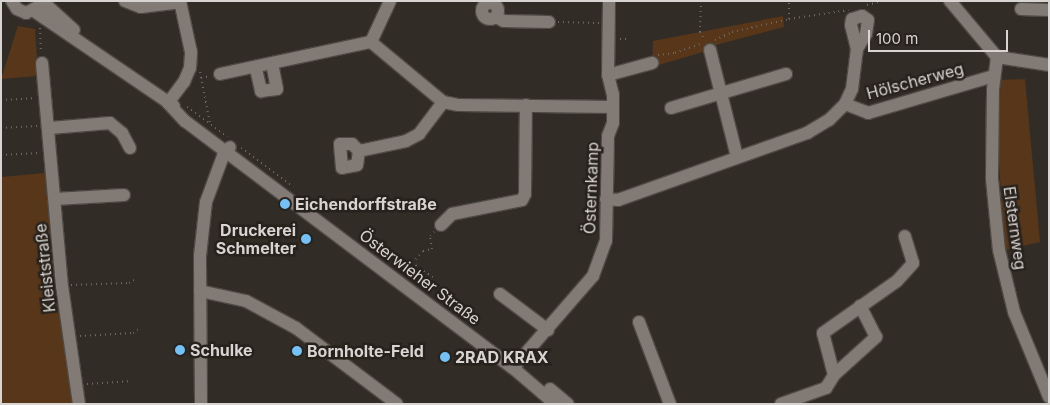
<!DOCTYPE html>
<meta charset="utf-8">
<style>
body{margin:0}
#map{position:relative;width:1050px;height:405px;overflow:hidden;background:#322c26;font-family:Inter,sans-serif}
div>[style]{position:absolute}
[style*='--x']{left:calc(var(--x)*1px);top:calc(var(--y)*1px);width:calc(var(--w)*1px);rotate:calc(var(--a)*1deg)}
.green>*{inset:0;background:#573619}
.path>*{height:2px;margin-top:-1px;transform-origin:0;background:repeating-linear-gradient(90deg,#6d6863 0 1px,transparent 0 5px)}
.roads{filter:drop-shadow(1px 0 #4f4a45) drop-shadow(-1px 0 #4f4a45) drop-shadow(0 1px #4f4a45) drop-shadow(0 -1px #4f4a45)}
.minor>*{height:12px;margin:-6px;padding:0 6px;transform-origin:6px;border-radius:6px;background:#827a74}
.minor>.ring{margin:-6px;padding:0;box-sizing:content-box;background:none;border:12px solid #827a74;border-radius:50%}
.dots>*{width:14px;height:14px;translate:-50% -50%;box-sizing:border-box;border:2px solid #28221d;border-radius:50%}
span{translate:-50% -50%;white-space:nowrap;text-align:center;line-height:1.15;-webkit-text-stroke:5px #28221d;paint-order:stroke}
.street-label{font-size:16px;color:#d8d4d1}
.poi-label{font-size:16px;color:#d8d4d1;font-weight:700}
.left{translate:0 -50%;text-align:left}
.right{translate:-100% -50%;text-align:right}
.frame{position:absolute;inset:0;border:2px solid #d8d4d1;pointer-events:none}
.scale{position:absolute;left:868px;top:30px;width:140px;height:22px;box-sizing:border-box;border:2px solid #d8d4d1;border-top:0;padding-left:6px;font-size:15px;line-height:18px;white-space:nowrap;color:#d8d4d1;-webkit-text-stroke:4px #28221d;paint-order:stroke}
</style>
<div id="map">
<div class="green">
<i style="clip-path:polygon(783px 16px,784px 27px,712px 46px,710px 50px,652px 67px,653px 41px)"></i>
<i style="clip-path:polygon(18px 26px,35px 29px,38px 76px,1px 79px)"></i>
<i style="clip-path:polygon(1025px 79px,1040px 242px,1005px 250px,997px 134px,1001px 80px)"></i>
<i style="clip-path:polygon(45px 173px,74px 404px,1px 404px,1px 177px)"></i>
</div>
<div class="path">
<i style="--x:701;--y:1;--w:31;--a:92"></i>
<i style="--x:700;--y:32;--w:10;--a:61"></i>
<i style="--x:867;--y:5;--w:16;--a:-14"></i>
<i style="--x:789;--y:19;--w:18;--a:-90"></i>
<i style="--x:558;--y:22;--w:41;--a:1.4"></i>
<i style="--x:40;--y:28;--w:25;--a:88"></i>
<i style="--x:620;--y:39;--w:7;--a:0"></i>
<i style="--x:715;--y:40;--w:19;--a:-25"></i>
<i style="--x:732;--y:32;--w:58;--a:-12.8"></i>
<i style="--x:789;--y:19;--w:60;--a:-8.7"></i>
<i style="--x:658;--y:55;--w:17;--a:-7"></i>
<i style="--x:675;--y:53;--w:27;--a:-20"></i>
<i style="--x:200;--y:72;--w:53;--a:79.1"></i>
<i style="--x:201;--y:78;--w:10;--a:-11"></i>
<i style="--x:1;--y:100;--w:33;--a:-3"></i>
<i style="--x:187;--y:107;--w:50;--a:36.9"></i>
<i style="--x:1;--y:128;--w:37;--a:-3"></i>
<i style="--x:241;--y:148;--w:65;--a:36.9"></i>
<i style="--x:1;--y:155;--w:38;--a:-3"></i>
<i style="--x:71;--y:285;--w:58;--a:-2"></i>
<i style="--x:129;--y:283;--w:8;--a:-30"></i>
<i style="--x:425;--y:288;--w:14;--a:-54"></i>
<i style="--x:433;--y:277;--w:25;--a:-146"></i>
<i style="--x:412;--y:263;--w:16;--a:-47"></i>
<i style="--x:423;--y:251;--w:9;--a:-13"></i>
<i style="--x:432;--y:249;--w:13;--a:-99"></i>
<i style="--x:430;--y:236;--w:6;--a:-45"></i>
<i style="--x:80;--y:336;--w:53;--a:-3.2"></i>
<i style="--x:133;--y:333;--w:6;--a:-39"></i>
<i style="--x:467;--y:355;--w:7;--a:-56"></i>
<i style="--x:87;--y:384;--w:45;--a:-3.8"></i>
</div>
<div class="roads">
<div class="minor">
<i style="--x:12;--y:1;--w:9;--a:58"></i>
<i style="--x:17;--y:9;--w:10;--a:24"></i>
<i style="--x:26;--y:13;--w:15;--a:-28"></i>
<i style="--x:42;--y:1;--w:43;--a:42.2"></i>
<i style="--x:125;--y:1;--w:17;--a:21"></i>
<i style="--x:141;--y:7;--w:39;--a:-7"></i>
<i style="--x:950;--y:1;--w:73;--a:50"></i>
<i style="--x:997;--y:57;--w:53;--a:8.7"></i>
<i class="ring" style="left:482px;top:3px;width:4px;height:4px"></i>
<i style="--x:1021;--y:9;--w:28;--a:2"></i>
<i style="--x:34;--y:11;--w:169;--a:34.2"></i>
<i style="--x:496;--y:17;--w:9;--a:27"></i>
<i style="--x:504;--y:21;--w:45;--a:1.3"></i>
<i style="--x:371;--y:42;--w:45;--a:-65.1"></i>
<i style="--x:710;--y:50;--w:110;--a:75.8"></i>
<i style="--x:997;--y:57;--w:34;--a:97"></i>
<i style="--x:993;--y:91;--w:88;--a:90.7"></i>
<i style="--x:992;--y:179;--w:71;--a:84.4"></i>
<i style="--x:999;--y:250;--w:64;--a:76.4"></i>
<i style="--x:1014;--y:312;--w:92;--a:67.6"></i>
<i style="--x:42;--y:63;--w:224;--a:84.9"></i>
<i style="--x:62;--y:286;--w:119;--a:81.8"></i>
<i style="--x:256;--y:69;--w:23;--a:77"></i>
<i style="--x:261;--y:91;--w:16;--a:-7"></i>
<i style="--x:277;--y:89;--w:26;--a:-101"></i>
<i style="--x:220;--y:74;--w:154;--a:-12"></i>
<i style="--x:371;--y:42;--w:94;--a:39.8"></i>
<i style="--x:443;--y:102;--w:16;--a:11"></i>
<i style="--x:459;--y:105;--w:154;--a:0.7"></i>
<i style="--x:608;--y:75;--w:46;--a:-15.3"></i>
<i style="--x:168;--y:103;--w:25;--a:47"></i>
<i style="--x:185;--y:121;--w:411;--a:37"></i>
<i style="--x:513;--y:368;--w:55;--a:40.6"></i>
<i style="--x:168;--y:103;--w:26;--a:-53"></i>
<i style="--x:184;--y:82;--w:15;--a:-67"></i>
<i style="--x:190;--y:68;--w:16;--a:-86"></i>
<i style="--x:191;--y:52;--w:52;--a:-102.2"></i>
<i style="--x:845;--y:104;--w:25;--a:21"></i>
<i style="--x:868;--y:113;--w:131;--a:-16.4"></i>
<i style="--x:671;--y:108;--w:120;--a:-16.5"></i>
<i style="--x:50;--y:128;--w:60;--a:-4.8"></i>
<i style="--x:110;--y:123;--w:16;--a:40"></i>
<i style="--x:122;--y:133;--w:17;--a:62"></i>
<i style="--x:359;--y:151;--w:14;--a:98"></i>
<i style="--x:357;--y:165;--w:15;--a:169"></i>
<i style="--x:342;--y:168;--w:24;--a:-95"></i>
<i style="--x:340;--y:144;--w:12;--a:0"></i>
<i style="--x:352;--y:144;--w:10;--a:45"></i>
<i style="--x:359;--y:151;--w:48;--a:-12"></i>
<i style="--x:406;--y:141;--w:15;--a:-28"></i>
<i style="--x:419;--y:134;--w:40;--a:-53"></i>
<i style="--x:55;--y:199;--w:69;--a:-3.3"></i>
<i style="--x:606;--y:199;--w:12;--a:5"></i>
<i style="--x:618;--y:200;--w:201;--a:-19.5"></i>
<i style="--x:807;--y:133;--w:26;--a:-31"></i>
<i style="--x:829;--y:120;--w:23;--a:-45"></i>
<i style="--x:845;--y:104;--w:17;--a:-65"></i>
<i style="--x:852;--y:89;--w:40;--a:-82.9"></i>
<i style="--x:857;--y:49;--w:17;--a:-59"></i>
<i style="--x:866;--y:34;--w:14;--a:-82"></i>
<i style="--x:868;--y:20;--w:7;--a:-146"></i>
<i style="--x:862;--y:16;--w:10;--a:163"></i>
<i style="--x:852;--y:19;--w:6;--a:99"></i>
<i style="--x:851;--y:25;--w:25;--a:76"></i>
<i style="--x:441;--y:225;--w:16;--a:-45"></i>
<i style="--x:452;--y:214;--w:71;--a:-11.3"></i>
<i style="--x:522;--y:200;--w:7;--a:-63"></i>
<i style="--x:525;--y:194;--w:89;--a:-89.4"></i>
<i style="--x:200;--y:291;--w:47;--a:12.3"></i>
<i style="--x:246;--y:301;--w:57;--a:28.4"></i>
<i style="--x:296;--y:328;--w:126;--a:37"></i>
<i style="--x:500;--y:294;--w:60;--a:36.9"></i>
<i style="--x:639;--y:322;--w:88;--a:69.3"></i>
<i style="--x:513;--y:368;--w:122;--a:-49"></i>
<i style="--x:593;--y:276;--w:37;--a:-70"></i>
<i style="--x:606;--y:241;--w:105;--a:-88.9"></i>
<i style="--x:608;--y:136;--w:14;--a:-69"></i>
<i style="--x:613;--y:123;--w:28;--a:-90"></i>
<i style="--x:613;--y:95;--w:21;--a:-104"></i>
<i style="--x:608;--y:75;--w:74;--a:-89.2"></i>
<i style="--x:834;--y:375;--w:43;--a:-104.7"></i>
<i style="--x:823;--y:333;--w:90;--a:-35.1"></i>
<i style="--x:897;--y:281;--w:24;--a:-48"></i>
<i style="--x:913;--y:263;--w:28;--a:-107"></i>
<i style="--x:550;--y:389;--w:23;--a:40"></i>
<i style="--x:201;--y:404;--w:148;--a:-90.4"></i>
<i style="--x:200;--y:256;--w:54;--a:-83.7"></i>
<i style="--x:206;--y:202;--w:49;--a:-69.7"></i>
<i style="--x:223;--y:156;--w:11;--a:-52"></i>
<i style="--x:781;--y:404;--w:48;--a:-19.6"></i>
<i style="--x:826;--y:388;--w:15;--a:-58"></i>
<i style="--x:834;--y:375;--w:57;--a:-42.1"></i>
<i style="--x:876;--y:337;--w:35;--a:-117"></i>
</div>
</div>
<div class="dots">
<i style="left:285px;top:204px;background:#73c1f6"></i>
<i style="left:306px;top:239px;background:#73c1f6"></i>
<i style="left:180px;top:350px;background:#73c1f6"></i>
<i style="left:297px;top:351px;background:#73c1f6"></i>
<i style="left:445px;top:357px;background:#73c1f6"></i>
</div>
<div class="street-label">
<span style="left:915px;top:81px;rotate:-15deg">Hölscherweg</span>
<span style="left:591px;top:188px;rotate:-88deg">Östernkamp</span>
<span style="left:1015px;top:228px;rotate:82deg">Elsternweg</span>
<span style="left:45px;top:268px;rotate:-96deg">Kleiststraße</span>
<span style="left:420px;top:277px;rotate:37deg">Österwieher Straße</span>
</div>
<div class="poi-label">
<span class="left" style="left:295px;top:204px">Eichendorffstraße</span>
<span class="right" style="left:296px;top:239px">Druckerei<br>Schmelter</span>
<span class="left" style="left:190px;top:350px">Schulke</span>
<span class="left" style="left:307px;top:351px">Bornholte-Feld</span>
<span class="left" style="left:455px;top:357px">2RAD KRAX</span>
</div>
<div class="frame"></div>
<div class="scale">100 m</div>
</div>
